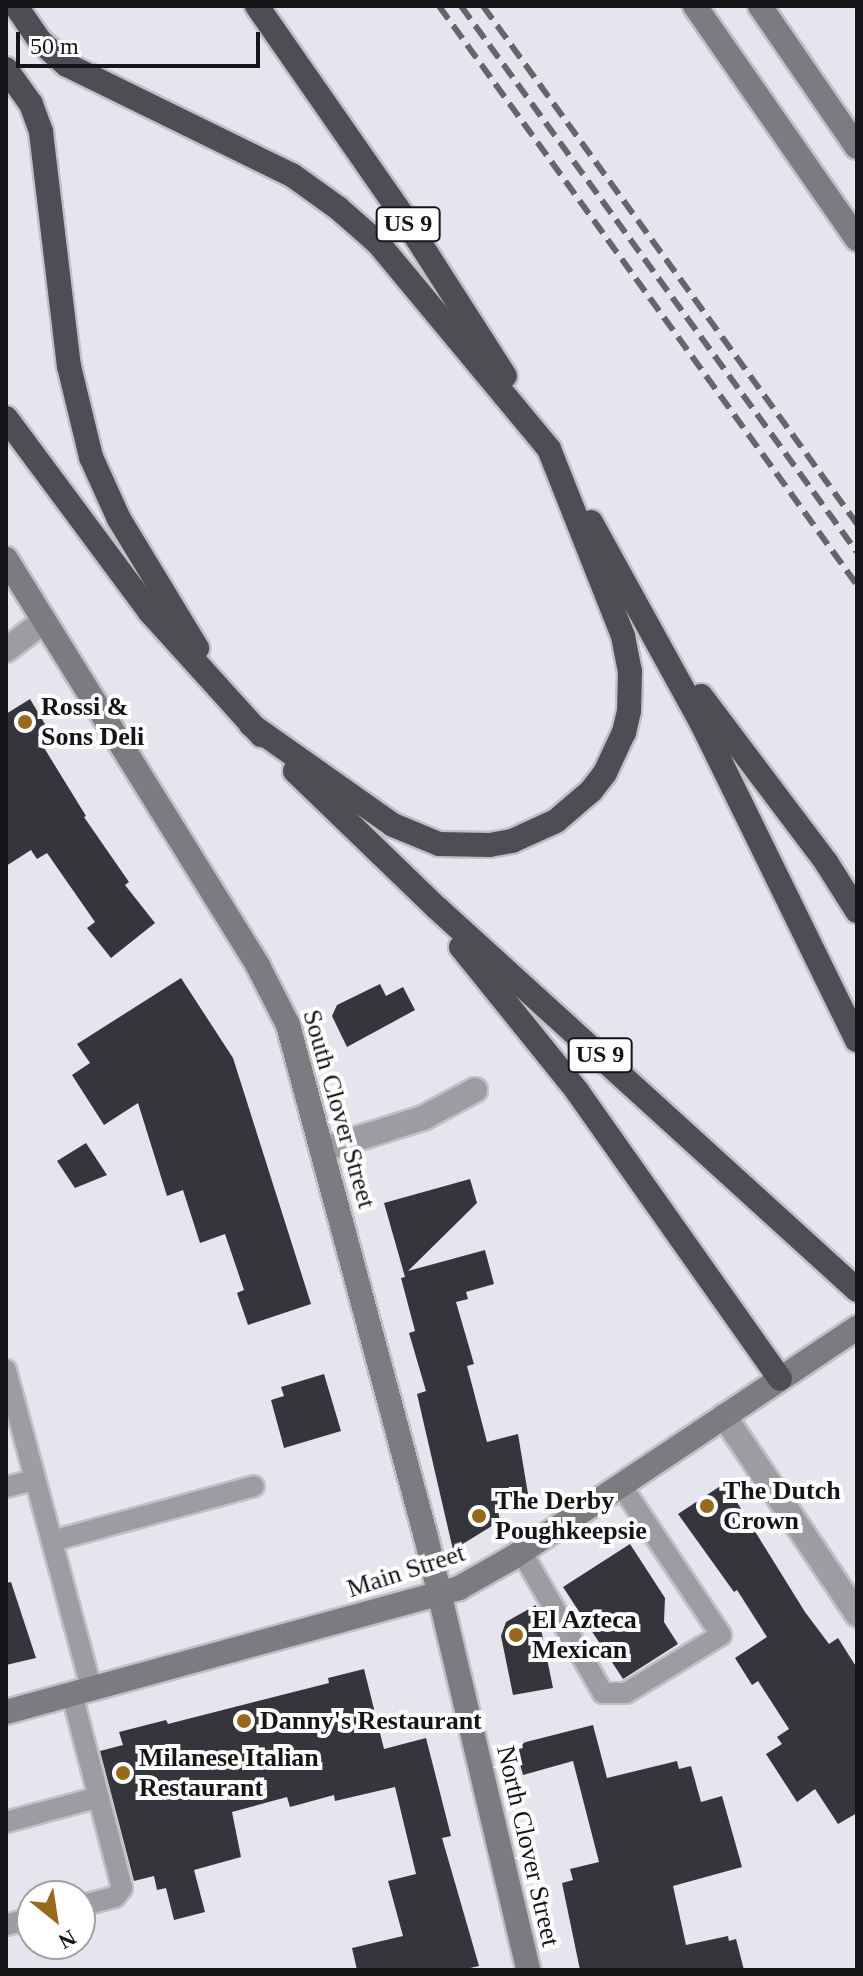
<!DOCTYPE html>
<style>
body{margin:0}
#map{position:relative;width:863px;height:1976px;overflow:hidden;background:#e5e5ed;font-family:"Times New Roman",serif}
div>[style]{position:absolute}
[style*='--x']{left:calc(var(--x)*1px);top:calc(var(--y)*1px);width:calc(var(--w)*1px);rotate:calc(var(--a)*1deg)}
.building>*{inset:0;background:#35353c}
.roads{filter:drop-shadow(2px 0 #c0c0c7) drop-shadow(-2px 0 #c0c0c7) drop-shadow(0 2px #c0c0c7) drop-shadow(0 -2px #c0c0c7)}
.lane>*{height:20px;margin:-10px;padding:0 10px;transform-origin:10px;border-radius:10px;background:#9d9da1}
.street>*{height:24px;margin:-12px;padding:0 12px;transform-origin:12px;border-radius:12px;background:#9d9da1}
.secondary>*{height:24px;margin:-12px;padding:0 12px;transform-origin:12px;border-radius:12px;background:#7b7b80}
.highway>*{height:24px;margin:-12px;padding:0 12px;transform-origin:12px;border-radius:12px;background:#4d4d54}
.rail>*{height:6px;margin-top:-3px;transform-origin:0;background:repeating-linear-gradient(90deg,#65656a 0 16px,transparent 0 24px)}
.dots>*{width:22px;height:22px;translate:-50% -50%;box-sizing:border-box;border:4px solid #fff;border-radius:50%}
span{translate:-50% -50%;white-space:nowrap;text-align:center;line-height:1.15;-webkit-text-stroke:8px #fff;paint-order:stroke}
.shield-label span{padding:2px 6px;background:#fff;border:2px solid;border-radius:6px;-webkit-text-stroke-width:0}
.shield-label{font-size:24px;color:#151518;font-weight:700}
.poi-label{font-size:26px;color:#151518;font-weight:700}
.left{translate:0 -50%;text-align:left}
.street-label{font-size:26px;color:#151518}
.frame{position:absolute;inset:0;border:8px solid #151518;pointer-events:none}
.north{position:absolute;left:16px;top:1880px;width:80px;height:80px;box-sizing:border-box;background:#fff;border:2px solid #a1a1a3;border-radius:50%;rotate:150deg;font-size:22px;font-weight:700;line-height:32px;text-align:center;color:#151518}
.north::after{content:'';display:block;margin:auto;width:28px;height:36px;background:#986919;clip-path:polygon(50% 0,100% 100%,50% 72%,0 100%)}
.scale{position:absolute;left:16px;top:32px;width:244px;height:36px;box-sizing:border-box;border:4px solid #151518;border-top:0;padding-left:10px;font-size:24px;line-height:28px;white-space:nowrap;color:#151518;-webkit-text-stroke:6px #fff;paint-order:stroke}
</style>
<div id="map">
<div class="building">
<i style="clip-path:polygon(30px 699px,49px 731px,38px 738px,86px 816px,84px 817px,129px 882px,125px 885px,155px 923px,111px 958px,87px 928px,95px 922px,47px 853px,37px 859px,31px 850px,6px 866px,6px 714px)"></i>
<i style="clip-path:polygon(181px 978px,233px 1058px,311px 1304px,248px 1325px,237px 1293px,244px 1290px,225px 1234px,200px 1243px,183px 1190px,167px 1196px,138px 1103px,104px 1125px,72px 1075px,90px 1063px,77px 1044px)"></i>
<i style="clip-path:polygon(380px 984px,386px 996px,403px 987px,415px 1010px,347px 1047px,332px 1016px,337px 1005px)"></i>
<i style="clip-path:polygon(86px 1143px,107px 1175px,75px 1188px,57px 1161px)"></i>
<i style="clip-path:polygon(470px 1179px,477px 1203px,408px 1271px,485px 1250px,494px 1284px,466px 1292px,468px 1299px,456px 1302px,474px 1364px,467px 1366px,487px 1442px,518px 1434px,528px 1494px,497px 1505px,500px 1521px,453px 1550px,417px 1394px,426px 1391px,409px 1333px,415px 1331px,401px 1278px,405px 1277px,384px 1203px)"></i>
<i style="clip-path:polygon(324px 1374px,341px 1431px,284px 1448px,271px 1400px,284px 1396px,281px 1387px)"></i>
<i style="clip-path:polygon(725px 1483px,805px 1612px,829px 1644px,838px 1638px,857px 1668px,857px 1813px,838px 1824px,815px 1789px,797px 1802px,766px 1754px,782px 1744px,777px 1737px,789px 1729px,758px 1681px,752px 1685px,735px 1658px,767px 1637px,737px 1590px,734px 1592px,678px 1514px)"></i>
<i style="clip-path:polygon(630px 1544px,665px 1598px,664px 1622px,678px 1644px,623px 1679px,563px 1587px)"></i>
<i style="clip-path:polygon(11px 1582px,36px 1658px,6px 1665px,6px 1583px)"></i>
<i style="clip-path:polygon(536px 1605px,553px 1688px,513px 1695px,501px 1636px,506px 1622px)"></i>
<i style="clip-path:polygon(364px 1669px,384px 1749px,426px 1738px,451px 1836px,442px 1838px,479px 1966px,461px 1970px,357px 1970px,352px 1948px,403px 1936px,388px 1881px,416px 1874px,395px 1787px,335px 1801px,334px 1795px,290px 1807px,287px 1797px,232px 1812px,241px 1857px,194px 1870px,205px 1912px,174px 1920px,166px 1888px,157px 1890px,154px 1876px,134px 1881px,100px 1751px,123px 1745px,119px 1732px,166px 1720px,168px 1724px,329px 1683px,328px 1678px)"></i>
<i style="clip-path:polygon(593px 1725px,607px 1778px,677px 1761px,679px 1769px,691px 1766px,701px 1802px,722px 1796px,742px 1867px,673px 1886px,686px 1945px,728px 1936px,729px 1941px,736px 1939px,744px 1970px,580px 1970px,562px 1883px,573px 1880px,570px 1869px,599px 1862px,573px 1761px,523px 1775px,516px 1750px,523px 1748px,522px 1743px)"></i>
</div>
<div class="roads">
<div class="lane">
<i style="--x:6;--y:1370;--w:331;--a:75"></i>
<i style="--x:6;--y:1487;--w:30;--a:-14"></i>
<i style="--x:52;--y:1541;--w:209;--a:-15.2"></i>
<i style="--x:521;--y:1551;--w:164;--a:60"></i>
<i style="--x:603;--y:1693;--w:23;--a:0"></i>
<i style="--x:626;--y:1693;--w:111;--a:-31.4"></i>
<i style="--x:721;--y:1635;--w:180;--a:-123.7"></i>
<i style="--x:72;--y:1694;--w:200;--a:75.5"></i>
<i style="--x:122;--y:1888;--w:11;--a:128"></i>
<i style="--x:115;--y:1897;--w:36;--a:166"></i>
<i style="--x:6;--y:1822;--w:96;--a:-15"></i>
<i style="--x:6;--y:1925;--w:27;--a:-15"></i>
</div>
<div class="street">
<i style="--x:6;--y:650;--w:48;--a:-37.3"></i>
<i style="--x:324;--y:1149;--w:104;--a:-17.4"></i>
<i style="--x:423;--y:1118;--w:59;--a:-28.3"></i>
<i style="--x:724;--y:1416;--w:239;--a:56.1"></i>
</div>
<div class="secondary">
<i style="--x:695;--y:6;--w:284;--a:55.2"></i>
<i style="--x:760;--y:6;--w:171;--a:55.5"></i>
<i style="--x:6;--y:559;--w:479;--a:58.2"></i>
<i style="--x:258;--y:966;--w:66;--a:63"></i>
<i style="--x:288;--y:1025;--w:530;--a:74.92"></i>
<i style="--x:426;--y:1537;--w:445;--a:76.7"></i>
<i style="--x:6;--y:1712;--w:470;--a:-15.3"></i>
<i style="--x:459;--y:1588;--w:61;--a:-29.5"></i>
<i style="--x:512;--y:1558;--w:415;--a:-33.7"></i>
</div>
<div class="highway">
<i style="--x:16;--y:6;--w:42;--a:55.6"></i>
<i style="--x:40;--y:41;--w:36;--a:42"></i>
<i style="--x:67;--y:65;--w:250;--a:26.1"></i>
<i style="--x:292;--y:175;--w:57;--a:35.7"></i>
<i style="--x:338;--y:208;--w:53;--a:41.2"></i>
<i style="--x:378;--y:243;--w:268;--a:50.3"></i>
<i style="--x:549;--y:449;--w:201;--a:68.4"></i>
<i style="--x:623;--y:636;--w:36;--a:79"></i>
<i style="--x:630;--y:671;--w:40;--a:91.4"></i>
<i style="--x:629;--y:711;--w:22;--a:103"></i>
<i style="--x:624;--y:732;--w:45;--a:114.9"></i>
<i style="--x:605;--y:773;--w:23;--a:128"></i>
<i style="--x:591;--y:791;--w:46;--a:139.4"></i>
<i style="--x:556;--y:821;--w:48;--a:155.6"></i>
<i style="--x:512;--y:841;--w:23;--a:170"></i>
<i style="--x:489;--y:845;--w:50;--a:-178.9"></i>
<i style="--x:439;--y:844;--w:50;--a:-157.6"></i>
<i style="--x:393;--y:825;--w:174;--a:-144.8"></i>
<i style="--x:257;--y:6;--w:254;--a:55.2"></i>
<i style="--x:402;--y:215;--w:191;--a:57.4"></i>
<i style="--x:6;--y:69;--w:43;--a:54.5"></i>
<i style="--x:31;--y:104;--w:30;--a:70"></i>
<i style="--x:41;--y:132;--w:236;--a:83.2"></i>
<i style="--x:69;--y:366;--w:94;--a:76.4"></i>
<i style="--x:91;--y:457;--w:68;--a:65.7"></i>
<i style="--x:119;--y:519;--w:151;--a:58.8"></i>
<i style="--x:6;--y:418;--w:242;--a:53.4"></i>
<i style="--x:150;--y:612;--w:166;--a:47.9"></i>
<i style="--x:591;--y:522;--w:230;--a:61.2"></i>
<i style="--x:702;--y:724;--w:352;--a:63.9"></i>
<i style="--x:701;--y:696;--w:208;--a:53"></i>
<i style="--x:826;--y:862;--w:58;--a:57.7"></i>
<i style="--x:295;--y:771;--w:197;--a:44"></i>
<i style="--x:437;--y:908;--w:568;--a:42.29"></i>
<i style="--x:461;--y:947;--w:185;--a:51.1"></i>
<i style="--x:577;--y:1091;--w:352;--a:54.8"></i>
</div>
</div>
<div class="rail">
<i style="--x:439;--y:6;--w:714;--a:54.17"></i>
<i style="--x:461;--y:6;--w:674;--a:54.05"></i>
<i style="--x:483;--y:6;--w:639;--a:54.17"></i>
</div>
<div class="dots">
<i style="left:25px;top:722px;background:#986919"></i>
<i style="left:707px;top:1506px;background:#986919"></i>
<i style="left:479px;top:1516px;background:#986919"></i>
<i style="left:516px;top:1635px;background:#986919"></i>
<i style="left:244px;top:1721px;background:#986919"></i>
<i style="left:123px;top:1773px;background:#986919"></i>
</div>
<div class="shield-label">
<span style="left:408px;top:224px">US 9</span>
<span style="left:600px;top:1055px">US 9</span>
</div>
<div class="poi-label">
<span class="left" style="left:41px;top:722px">Rossi &amp;<br>Sons Deli</span>
<span class="left" style="left:723px;top:1506px">The Dutch<br>Crown</span>
<span class="left" style="left:495px;top:1516px">The Derby<br>Poughkeepsie</span>
<span class="left" style="left:532px;top:1635px">El Azteca<br>Mexican</span>
<span class="left" style="left:260px;top:1721px">Danny's Restaurant</span>
<span class="left" style="left:139px;top:1773px">Milanese Italian<br>Restaurant</span>
</div>
<div class="street-label">
<span style="left:339px;top:1109px;rotate:74deg">South Clover Street</span>
<span style="left:406px;top:1571px;rotate:-18deg">Main Street</span>
<span style="left:528px;top:1846px;rotate:77deg">North Clover Street</span>
</div>
<div class="frame"></div>
<div class="north">N</div>
<div class="scale">50 m</div>
</div>
